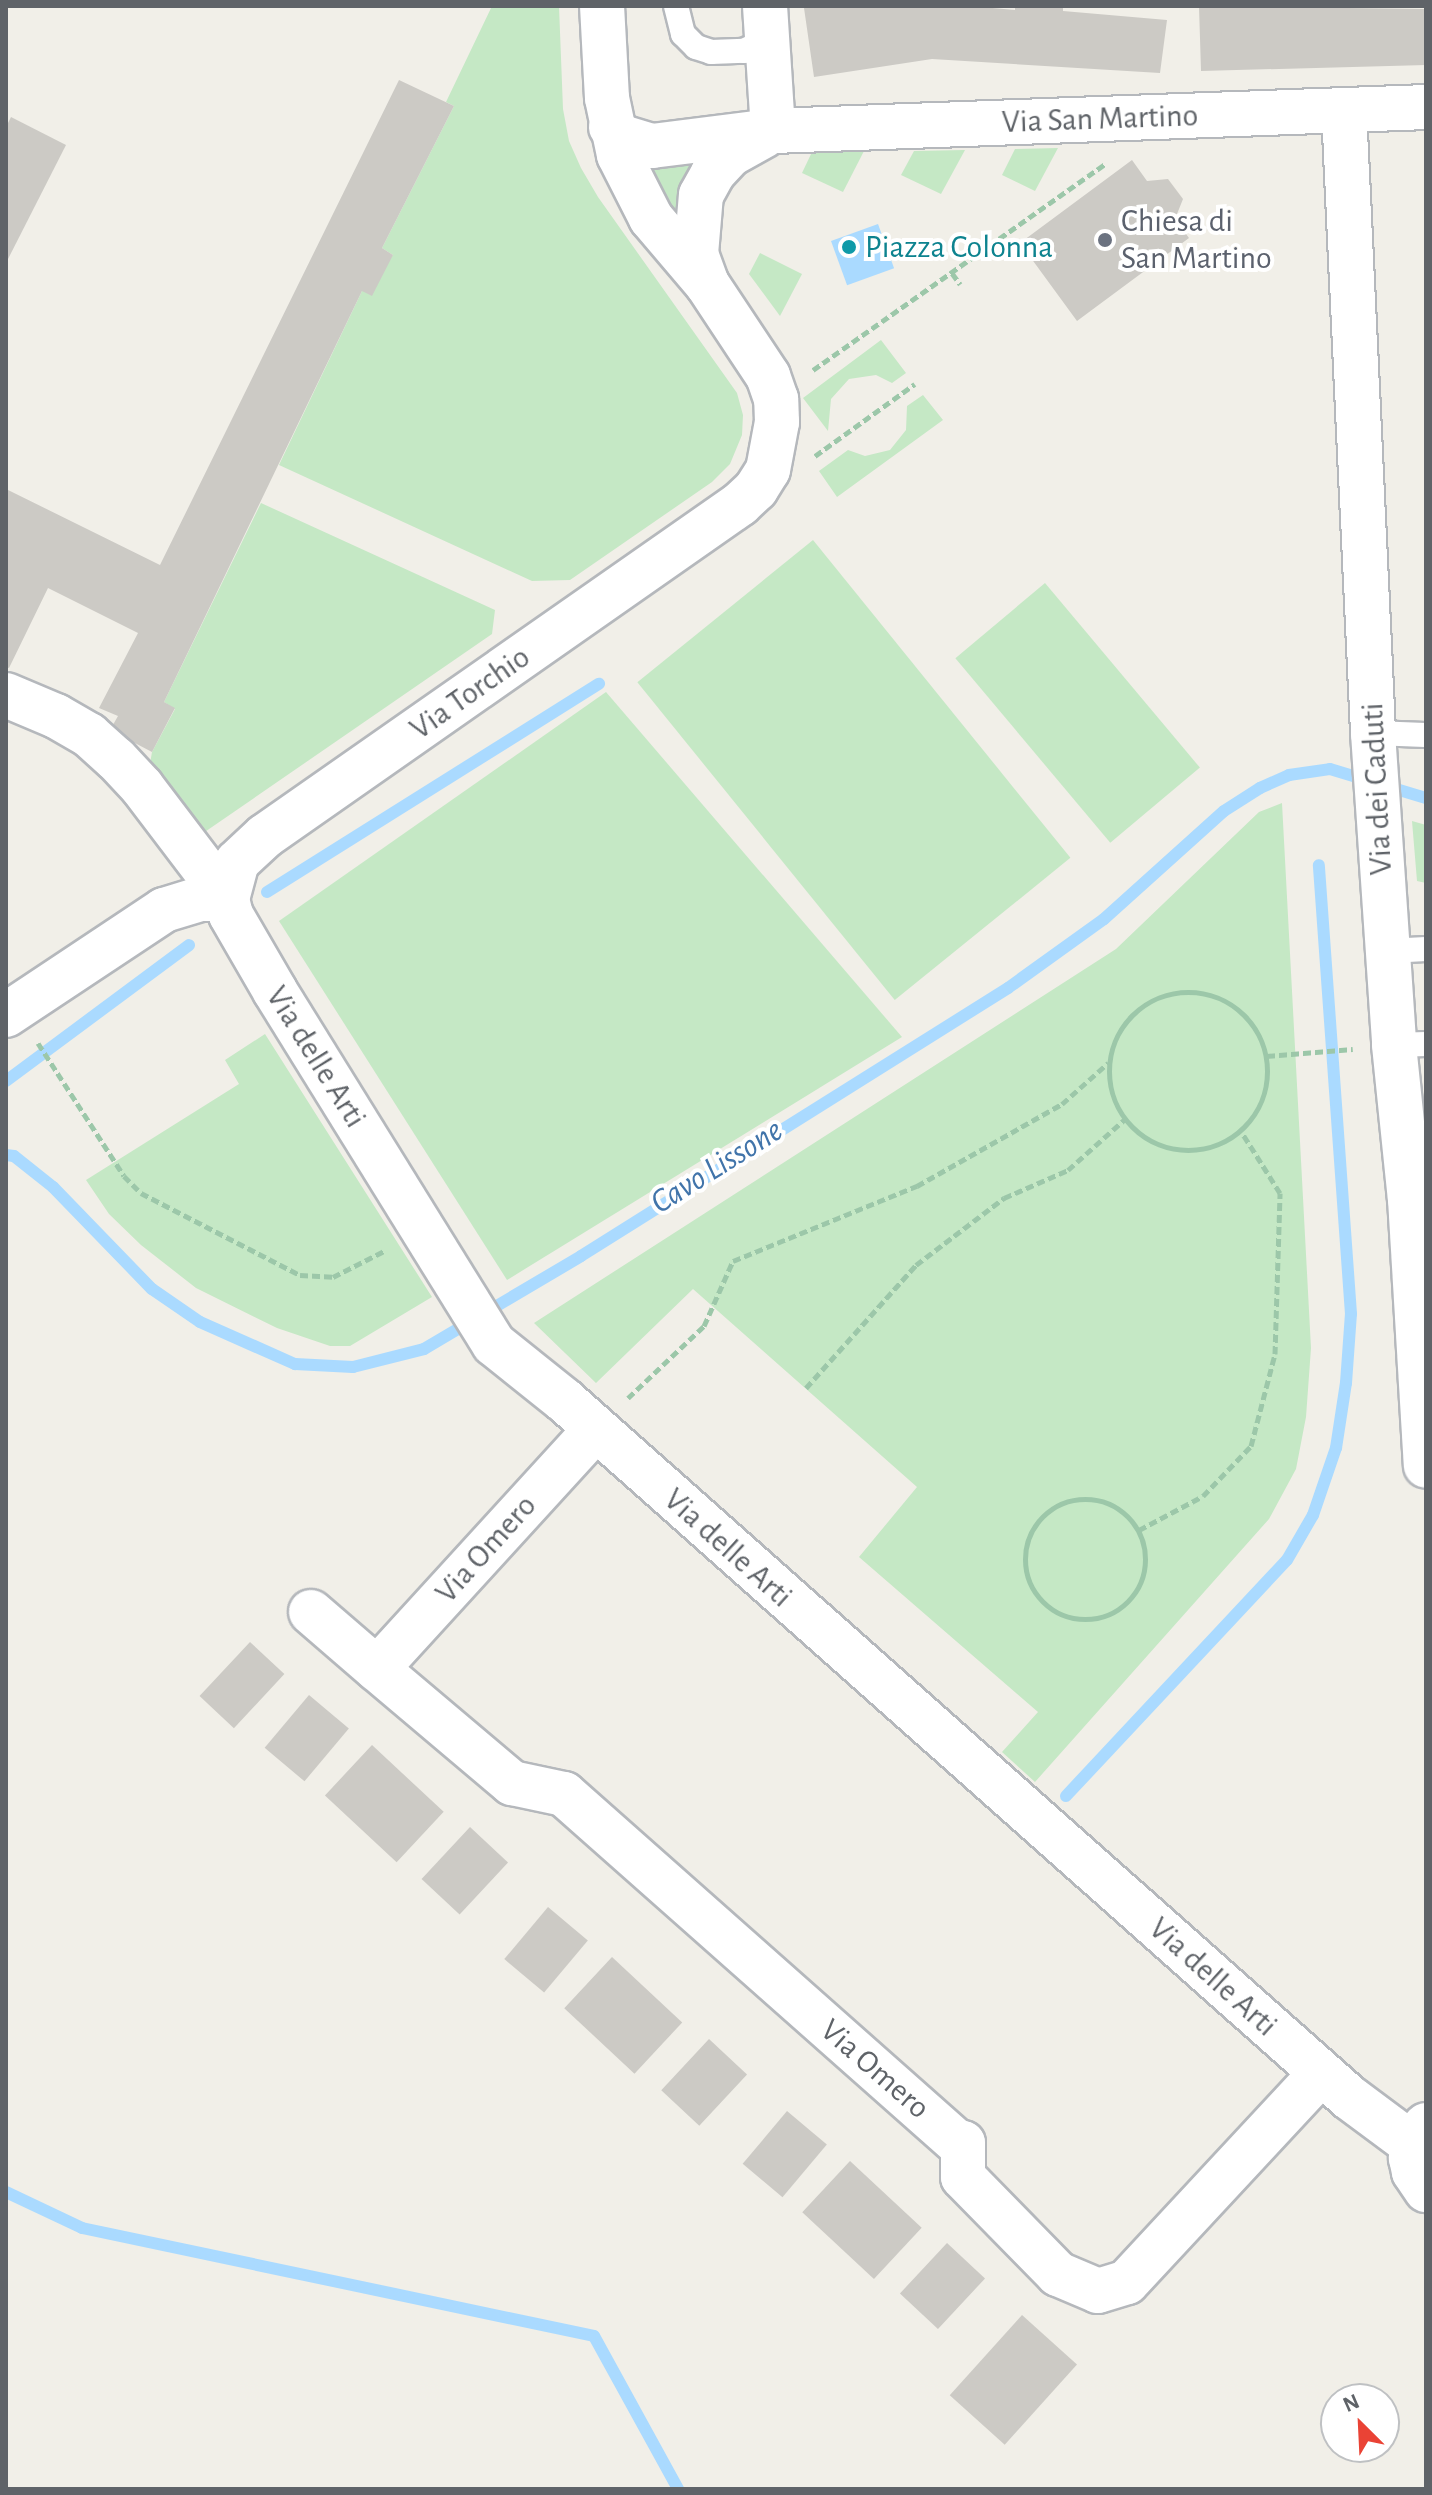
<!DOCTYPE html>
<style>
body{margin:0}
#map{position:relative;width:1432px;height:2495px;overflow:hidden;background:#f1efe8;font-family:"Alegreya Sans",sans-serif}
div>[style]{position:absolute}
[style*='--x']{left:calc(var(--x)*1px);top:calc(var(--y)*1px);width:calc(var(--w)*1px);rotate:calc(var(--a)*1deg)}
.green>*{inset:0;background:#c5e8c5;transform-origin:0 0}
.water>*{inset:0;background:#aadaff;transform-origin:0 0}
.stream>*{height:12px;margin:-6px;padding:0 6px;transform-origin:6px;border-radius:6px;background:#aadaff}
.building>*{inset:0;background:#cccac5;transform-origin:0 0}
.path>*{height:5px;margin-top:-2.5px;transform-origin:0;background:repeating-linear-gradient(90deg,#9cc7a9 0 8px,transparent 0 12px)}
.path>.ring{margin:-2.5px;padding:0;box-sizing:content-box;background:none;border:5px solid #9cc7a9;border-radius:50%}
.roads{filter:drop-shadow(2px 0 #b5b8bc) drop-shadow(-2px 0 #b5b8bc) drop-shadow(0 2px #b5b8bc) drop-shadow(0 -2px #b5b8bc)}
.lane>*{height:24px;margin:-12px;padding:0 12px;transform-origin:12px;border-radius:12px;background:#fff}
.street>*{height:44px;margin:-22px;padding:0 22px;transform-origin:22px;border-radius:22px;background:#fff}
.dots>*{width:22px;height:22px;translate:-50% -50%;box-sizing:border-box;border:4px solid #fff;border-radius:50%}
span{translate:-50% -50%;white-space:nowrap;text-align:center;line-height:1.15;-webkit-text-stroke:8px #fff;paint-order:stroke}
.street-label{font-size:32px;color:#5f6368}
.worship-label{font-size:32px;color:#5b616d}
.left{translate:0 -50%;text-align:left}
.culture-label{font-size:32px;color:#0d838f}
.water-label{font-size:34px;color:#4174aa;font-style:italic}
.frame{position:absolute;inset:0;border:8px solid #5f6368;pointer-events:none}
.north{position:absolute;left:1320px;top:2383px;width:80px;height:80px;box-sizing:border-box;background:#fff;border:2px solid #bfc1c3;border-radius:50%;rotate:336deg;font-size:22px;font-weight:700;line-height:32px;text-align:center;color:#5f6368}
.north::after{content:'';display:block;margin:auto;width:28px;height:36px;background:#ea4335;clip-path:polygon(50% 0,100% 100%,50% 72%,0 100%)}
</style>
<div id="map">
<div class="green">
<i style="clip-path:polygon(492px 6px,559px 6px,563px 109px,569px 141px,581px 168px,598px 197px,737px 393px,743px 415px,742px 435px,730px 464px,712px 482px,570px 580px,532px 581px,279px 465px,362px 291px,393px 255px,382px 248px,454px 106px,446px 102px)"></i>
<i style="clip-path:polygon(1058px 148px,1035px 191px,1002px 175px,1015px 149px)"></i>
<i style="clip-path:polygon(716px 149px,686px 235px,634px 160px)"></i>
<i style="clip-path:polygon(965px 150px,941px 194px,901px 175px,914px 151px)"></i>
<i style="clip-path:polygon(864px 151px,843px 192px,802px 173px,812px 152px)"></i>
<i style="clip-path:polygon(760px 253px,802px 274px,780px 316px,749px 274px)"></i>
<i style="clip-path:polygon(881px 340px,906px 373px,892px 383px,876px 375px,849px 379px,831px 399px,828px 431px,803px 398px)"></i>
<i style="clip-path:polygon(923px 395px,943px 420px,837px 497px,819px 471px,848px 450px,865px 456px,890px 450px,906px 430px,907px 406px)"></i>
<i style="clip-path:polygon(261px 503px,495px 610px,492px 634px,196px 838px,148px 775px,152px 752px,175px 709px,164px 702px)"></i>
<i style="left:813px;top:540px;width:409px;height:226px;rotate:51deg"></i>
<i style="left:1045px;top:583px;width:241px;height:117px;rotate:50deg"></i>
<i style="clip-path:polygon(606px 692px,902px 1037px,507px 1280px,279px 921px)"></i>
<i style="clip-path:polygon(1282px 803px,1311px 1348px,1306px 1417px,1296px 1469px,1269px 1519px,1035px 1782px,1002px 1752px,1038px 1712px,859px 1557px,917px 1487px,693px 1289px,596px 1383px,534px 1323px,1116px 949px,1259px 812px)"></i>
<i style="clip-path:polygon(1412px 821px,1426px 825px,1426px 883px,1417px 881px)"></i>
<i style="clip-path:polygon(265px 1034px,432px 1297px,350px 1346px,330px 1346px,277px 1328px,196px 1288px,141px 1245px,109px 1214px,86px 1180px,239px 1084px,225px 1060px)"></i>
</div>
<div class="water">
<i style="left:878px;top:224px;width:47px;height:50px;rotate:70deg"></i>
</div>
<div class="stream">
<i style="--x:267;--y:892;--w:392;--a:-32.1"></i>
<i style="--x:6;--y:1081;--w:228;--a:-36.6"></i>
<i style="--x:6;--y:1155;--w:8;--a:7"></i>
<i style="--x:14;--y:1156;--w:50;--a:38.5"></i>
<i style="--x:53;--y:1187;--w:142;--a:45.9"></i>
<i style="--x:152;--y:1289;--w:58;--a:34.5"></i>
<i style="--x:200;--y:1322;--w:104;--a:23.9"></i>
<i style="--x:295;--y:1364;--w:58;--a:3"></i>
<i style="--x:353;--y:1367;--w:73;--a:-14.2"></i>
<i style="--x:424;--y:1349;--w:182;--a:-30.6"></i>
<i style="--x:581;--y:1256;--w:504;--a:-32.11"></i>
<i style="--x:1008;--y:988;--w:118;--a:-35.7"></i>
<i style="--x:1104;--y:919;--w:161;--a:-42"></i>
<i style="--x:1224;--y:811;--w:43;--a:-32.6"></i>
<i style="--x:1260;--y:788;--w:32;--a:-24"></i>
<i style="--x:1289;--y:775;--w:41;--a:-8.3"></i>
<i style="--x:1330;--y:769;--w:100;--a:16.8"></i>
<i style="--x:1066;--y:1796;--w:323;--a:-46.9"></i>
<i style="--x:1287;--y:1560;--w:52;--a:-60"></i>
<i style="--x:1313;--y:1515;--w:71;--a:-71.1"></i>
<i style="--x:1336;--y:1448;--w:66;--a:-81.3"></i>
<i style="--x:1346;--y:1383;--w:69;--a:-85.9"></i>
<i style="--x:1351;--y:1314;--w:450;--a:-94.1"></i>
<i style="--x:6;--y:2192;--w:84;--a:25.3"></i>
<i style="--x:82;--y:2228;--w:523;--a:11.91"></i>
<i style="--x:594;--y:2336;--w:175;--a:61.2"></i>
</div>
<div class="building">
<i style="clip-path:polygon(819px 6px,970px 6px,1015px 10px,1015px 6px,1063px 6px,1063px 11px,1167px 20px,1160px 73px,932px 59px,814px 77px,804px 8px)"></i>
<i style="clip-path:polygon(1199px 6px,1426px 9px,1426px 65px,1201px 71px)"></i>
<i style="clip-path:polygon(399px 80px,454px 106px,382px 248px,393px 255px,372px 296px,362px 291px,164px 702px,175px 708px,152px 752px,110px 730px,118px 716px,99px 708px,138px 633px,48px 588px,9px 668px,6px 667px,6px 489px,160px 565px)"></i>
<i style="clip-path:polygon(11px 117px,66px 145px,6px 263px,6px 127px)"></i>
<i style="clip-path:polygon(1132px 160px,1147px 181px,1168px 179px,1183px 199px,1175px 219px,1189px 238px,1077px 321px,1020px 243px)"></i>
<i style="left:250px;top:1642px;width:47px;height:74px;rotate:43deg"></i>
<i style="left:309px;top:1695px;width:52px;height:69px;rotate:40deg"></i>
<i style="left:372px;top:1745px;width:98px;height:69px;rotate:43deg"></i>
<i style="left:470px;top:1827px;width:52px;height:71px;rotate:43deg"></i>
<i style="left:548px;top:1907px;width:52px;height:68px;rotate:40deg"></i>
<i style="left:612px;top:1957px;width:96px;height:70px;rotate:43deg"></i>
<i style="left:709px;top:2039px;width:52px;height:70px;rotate:43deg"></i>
<i style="left:787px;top:2111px;width:52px;height:69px;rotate:40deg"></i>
<i style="left:850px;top:2161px;width:98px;height:70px;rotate:43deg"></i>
<i style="left:947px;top:2243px;width:52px;height:69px;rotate:43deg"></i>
<i style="left:1022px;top:2315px;width:74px;height:108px;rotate:42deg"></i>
</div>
<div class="path">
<i style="--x:952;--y:273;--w:14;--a:54"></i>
<i style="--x:813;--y:370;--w:357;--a:-35.2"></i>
<i style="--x:815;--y:456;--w:123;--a:-35.8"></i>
<i class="ring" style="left:1109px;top:992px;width:153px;height:153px"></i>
<i style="--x:38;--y:1043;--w:158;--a:57.1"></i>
<i style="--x:124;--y:1176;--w:24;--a:45"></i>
<i style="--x:141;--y:1193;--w:179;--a:27.3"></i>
<i style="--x:300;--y:1275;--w:33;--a:3"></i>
<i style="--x:333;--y:1277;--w:59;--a:-27"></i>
<i style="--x:1267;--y:1056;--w:86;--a:-4.7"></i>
<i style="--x:806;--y:1388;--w:165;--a:-48.2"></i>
<i style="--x:916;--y:1265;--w:111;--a:-37.3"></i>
<i style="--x:1004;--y:1198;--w:70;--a:-23.6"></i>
<i style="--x:1068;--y:1170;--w:76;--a:-41.8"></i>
<i style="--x:628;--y:1398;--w:105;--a:-43.5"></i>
<i style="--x:704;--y:1326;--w:71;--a:-66"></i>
<i style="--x:733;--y:1261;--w:199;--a:-22.2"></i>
<i style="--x:917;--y:1186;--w:167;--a:-29.5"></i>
<i style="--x:1062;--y:1104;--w:62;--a:-41.7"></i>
<i class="ring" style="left:1025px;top:1499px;width:115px;height:115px"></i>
<i style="--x:1139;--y:1530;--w:72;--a:-28"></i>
<i style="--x:1203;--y:1496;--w:69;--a:-46.2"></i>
<i style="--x:1251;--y:1446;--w:95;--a:-75.4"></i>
<i style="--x:1275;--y:1354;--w:161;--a:-88.2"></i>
<i style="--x:1280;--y:1193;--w:73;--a:-122.2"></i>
</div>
<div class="roads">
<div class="lane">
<i style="--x:676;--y:6;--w:29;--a:76"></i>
<i style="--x:683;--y:34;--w:18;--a:45"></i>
<i style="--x:696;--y:47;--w:16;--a:18"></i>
<i style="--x:711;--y:52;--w:33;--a:-2"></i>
<i style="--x:744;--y:51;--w:11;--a:-27"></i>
<i style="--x:754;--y:46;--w:21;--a:-51"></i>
<i style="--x:1373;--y:733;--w:53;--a:2.2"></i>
<i style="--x:1388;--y:951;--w:38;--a:-3"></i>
<i style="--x:1394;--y:1045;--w:32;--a:-2"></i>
</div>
<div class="street">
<i style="--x:765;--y:6;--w:125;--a:86.3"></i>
<i style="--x:1344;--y:110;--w:624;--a:87.33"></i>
<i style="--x:1373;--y:733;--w:313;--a:86.1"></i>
<i style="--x:1394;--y:1045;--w:155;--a:84.1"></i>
<i style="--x:1410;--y:1199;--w:267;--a:86.6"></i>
<i style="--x:611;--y:127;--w:15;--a:42"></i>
<i style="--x:622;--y:137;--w:31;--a:17"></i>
<i style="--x:652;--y:146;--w:122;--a:-7.1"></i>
<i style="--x:773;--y:131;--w:653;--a:-2.1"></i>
<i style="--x:707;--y:284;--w:32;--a:-110"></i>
<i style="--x:696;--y:254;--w:59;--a:-85.2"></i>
<i style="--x:701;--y:195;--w:25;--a:-61"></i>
<i style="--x:713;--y:173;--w:26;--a:-47"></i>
<i style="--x:731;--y:154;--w:38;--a:-29"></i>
<i style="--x:6;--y:695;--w:54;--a:22.8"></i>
<i style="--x:56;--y:716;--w:38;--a:30"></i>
<i style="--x:89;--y:735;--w:36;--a:42"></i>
<i style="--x:116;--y:759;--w:38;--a:47"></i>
<i style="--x:142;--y:787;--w:141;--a:52.8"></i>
<i style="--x:227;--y:899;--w:16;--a:76"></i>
<i style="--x:231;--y:915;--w:88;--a:59.9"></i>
<i style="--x:275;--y:991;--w:415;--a:58.2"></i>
<i style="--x:494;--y:1344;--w:90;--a:38.7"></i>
<i style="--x:564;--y:1400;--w:1051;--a:41.61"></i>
<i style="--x:1350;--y:2098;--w:79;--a:36.7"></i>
<i style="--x:227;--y:899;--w:38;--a:-75"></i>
<i style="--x:237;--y:862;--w:38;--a:-43"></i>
<i style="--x:265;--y:836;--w:580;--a:-34.95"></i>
<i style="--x:740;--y:504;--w:22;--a:-43"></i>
<i style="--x:756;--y:489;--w:22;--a:-58"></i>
<i style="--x:768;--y:470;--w:49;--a:-79.4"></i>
<i style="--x:777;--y:422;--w:23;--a:-92"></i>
<i style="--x:776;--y:399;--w:24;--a:-109"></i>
<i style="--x:768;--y:376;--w:110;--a:-123.5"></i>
<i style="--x:707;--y:284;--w:87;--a:-130.3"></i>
<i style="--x:651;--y:218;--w:71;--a:-116.9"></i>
<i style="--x:619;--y:155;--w:58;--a:-101.9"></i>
<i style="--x:607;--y:98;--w:92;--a:-93.1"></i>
<i style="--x:6;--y:1015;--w:190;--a:-33.6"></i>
<i style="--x:164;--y:910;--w:39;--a:-17"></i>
<i style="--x:201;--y:899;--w:26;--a:0"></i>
<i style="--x:595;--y:1430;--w:323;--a:132.4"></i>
<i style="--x:377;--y:1669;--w:177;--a:40.2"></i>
<i style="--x:512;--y:1783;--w:53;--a:11.9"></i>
<i style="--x:564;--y:1794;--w:528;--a:41.54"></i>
<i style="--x:959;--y:2144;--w:4;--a:-14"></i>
<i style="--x:963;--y:2143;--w:34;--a:90"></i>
<i style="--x:963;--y:2177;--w:136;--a:45.6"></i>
<i style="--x:1058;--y:2274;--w:43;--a:23"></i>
<i style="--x:1098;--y:2291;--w:30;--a:-17"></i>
<i style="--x:1127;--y:2282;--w:285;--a:-47.1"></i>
<i style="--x:311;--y:1612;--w:87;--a:40.8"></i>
<i style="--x:1426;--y:2125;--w:13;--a:132"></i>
<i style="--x:1417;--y:2135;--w:24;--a:105"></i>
<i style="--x:1411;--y:2158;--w:14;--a:78"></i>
<i style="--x:1414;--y:2172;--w:22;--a:56"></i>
</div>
</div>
<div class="dots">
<i style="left:1105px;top:240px;background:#6b7280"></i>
<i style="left:849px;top:247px;background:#0f9aa8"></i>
</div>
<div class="street-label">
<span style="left:1100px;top:119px;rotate:-2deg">Via San Martino</span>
<span style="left:470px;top:693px;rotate:-35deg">Via Torchio</span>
<span style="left:1377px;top:789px;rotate:-93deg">Via dei Caduti</span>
<span style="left:316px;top:1057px;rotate:58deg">Via delle Arti</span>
<span style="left:728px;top:1548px;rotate:42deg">Via delle Arti</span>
<span style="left:486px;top:1549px;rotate:-48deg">Via Omero</span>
<span style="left:1213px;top:1977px;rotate:42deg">Via delle Arti</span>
<span style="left:875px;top:2069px;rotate:41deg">Via Omero</span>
</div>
<div class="worship-label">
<span class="left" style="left:1121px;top:240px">Chiesa di<br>San Martino</span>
</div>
<div class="culture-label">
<span class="left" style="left:865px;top:247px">Piazza Colonna</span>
</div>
<div class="water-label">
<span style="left:717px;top:1167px;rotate:-32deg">Cavo Lissone</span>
</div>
<div class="frame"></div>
<div class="north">N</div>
</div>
